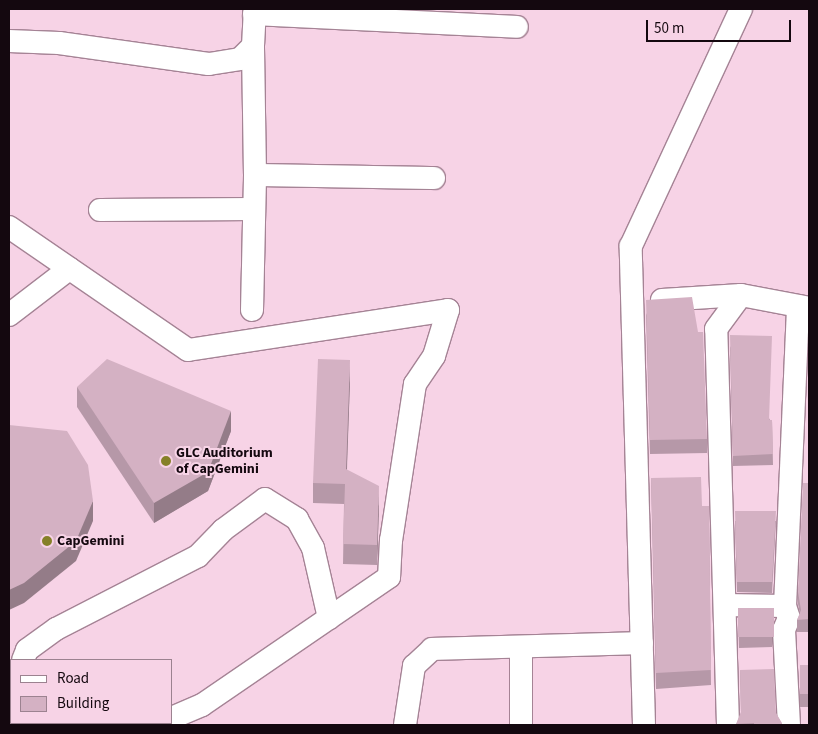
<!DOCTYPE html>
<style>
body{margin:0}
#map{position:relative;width:818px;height:734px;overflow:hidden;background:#f7d3e6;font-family:"Source Sans 3",sans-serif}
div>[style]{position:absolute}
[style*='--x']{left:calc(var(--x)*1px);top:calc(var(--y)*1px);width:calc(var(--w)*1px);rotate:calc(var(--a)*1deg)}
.roads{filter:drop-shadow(1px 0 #a58395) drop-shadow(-1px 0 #a58395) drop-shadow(0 1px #a58395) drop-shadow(0 -1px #a58395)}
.minor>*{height:22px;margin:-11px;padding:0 11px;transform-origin:11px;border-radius:11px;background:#fff}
.wall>*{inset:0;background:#b698a8;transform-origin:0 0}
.shaded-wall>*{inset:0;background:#947c88}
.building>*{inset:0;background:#d4b1c3;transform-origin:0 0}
.dots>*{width:14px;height:14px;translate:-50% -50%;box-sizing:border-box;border:2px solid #f7d3e6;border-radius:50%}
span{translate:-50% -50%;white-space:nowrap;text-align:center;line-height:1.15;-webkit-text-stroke:4px #f7d3e6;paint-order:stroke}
.poi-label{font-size:14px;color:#14080f;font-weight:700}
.left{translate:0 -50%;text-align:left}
.frame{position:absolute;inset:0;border:10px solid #14080f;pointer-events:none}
.legend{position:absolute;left:10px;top:659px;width:162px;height:65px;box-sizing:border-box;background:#f7d3e6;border:1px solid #9c8290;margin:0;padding:6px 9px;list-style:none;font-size:15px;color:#14080f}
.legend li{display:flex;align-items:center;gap:10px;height:25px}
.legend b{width:25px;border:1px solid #9c8290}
.scale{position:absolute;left:646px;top:20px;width:145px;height:22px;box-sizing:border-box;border:2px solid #14080f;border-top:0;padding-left:6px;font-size:15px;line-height:18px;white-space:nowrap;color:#14080f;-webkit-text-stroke:4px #f7d3e6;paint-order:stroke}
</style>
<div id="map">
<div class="roads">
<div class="minor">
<i style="--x:254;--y:14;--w:263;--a:2.8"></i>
<i style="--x:9;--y:41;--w:50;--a:2.3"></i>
<i style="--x:59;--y:43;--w:151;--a:8"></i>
<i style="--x:209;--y:64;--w:31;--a:-9"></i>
<i style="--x:240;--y:59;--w:18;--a:-45"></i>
<i style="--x:253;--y:46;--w:37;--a:-87"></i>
<i style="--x:255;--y:175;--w:179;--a:1"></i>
<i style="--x:100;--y:210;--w:154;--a:-0.4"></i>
<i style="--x:9;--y:227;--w:217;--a:34.5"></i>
<i style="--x:188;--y:350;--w:263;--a:-8.7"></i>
<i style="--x:448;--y:310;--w:48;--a:106.9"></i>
<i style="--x:434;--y:356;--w:34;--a:124"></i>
<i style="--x:415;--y:384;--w:158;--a:98.7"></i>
<i style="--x:391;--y:540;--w:37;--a:93"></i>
<i style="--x:389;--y:577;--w:227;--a:145.6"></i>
<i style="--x:202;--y:705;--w:34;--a:157"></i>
<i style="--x:662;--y:300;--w:79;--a:-3.6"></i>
<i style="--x:741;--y:295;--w:69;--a:10.8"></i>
<i style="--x:252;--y:310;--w:135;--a:-88.7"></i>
<i style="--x:255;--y:175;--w:129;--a:-90.9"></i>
<i style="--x:9;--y:315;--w:76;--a:-37.5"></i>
<i style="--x:725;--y:605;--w:60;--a:1"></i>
<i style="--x:785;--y:606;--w:13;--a:72"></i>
<i style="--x:789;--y:618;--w:13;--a:113"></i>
<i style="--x:784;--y:630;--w:95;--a:87"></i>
<i style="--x:785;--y:606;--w:300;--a:-87.5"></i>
<i style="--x:23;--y:660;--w:11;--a:-68"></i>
<i style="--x:27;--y:650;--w:36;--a:-36"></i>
<i style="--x:56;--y:629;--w:160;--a:-27.2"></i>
<i style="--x:198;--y:556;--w:36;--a:-46"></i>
<i style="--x:223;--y:530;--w:52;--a:-36.4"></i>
<i style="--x:265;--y:499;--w:38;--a:32"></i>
<i style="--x:297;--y:519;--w:33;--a:61"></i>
<i style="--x:313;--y:548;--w:72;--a:77.1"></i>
<i style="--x:9;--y:680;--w:2;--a:0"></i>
<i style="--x:83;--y:723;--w:7;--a:16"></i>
<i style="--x:141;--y:725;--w:11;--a:-10"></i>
<i style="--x:405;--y:725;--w:60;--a:-81.3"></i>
<i style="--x:414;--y:666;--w:25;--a:-43"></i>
<i style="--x:432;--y:649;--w:210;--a:-1.6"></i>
<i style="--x:521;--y:725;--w:78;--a:-90"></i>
<i style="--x:644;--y:725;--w:479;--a:-91.6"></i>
<i style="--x:631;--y:246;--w:261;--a:-65.1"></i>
<i style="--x:728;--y:725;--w:396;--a:-91.7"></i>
<i style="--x:716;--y:329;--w:42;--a:-53.7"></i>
</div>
</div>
<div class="wall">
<i style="clip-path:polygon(646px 313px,707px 439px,707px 453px,650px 454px)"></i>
<i style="clip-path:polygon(730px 346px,770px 420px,772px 420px,773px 465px,733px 466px)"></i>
<i style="clip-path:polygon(350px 380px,347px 470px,379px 506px,377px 565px,343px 564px,344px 504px,313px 503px,313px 483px)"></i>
<i style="clip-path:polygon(77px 387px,231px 431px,208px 491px,154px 523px,77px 407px)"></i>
<i style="clip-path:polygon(651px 478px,702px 506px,709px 506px,711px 685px,656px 689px)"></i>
<i style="clip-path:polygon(809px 483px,809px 632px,797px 632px,797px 620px,800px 614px,798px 604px,798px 592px)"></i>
<i style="clip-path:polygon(735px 521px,776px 521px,772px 593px,737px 592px)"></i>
<i style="clip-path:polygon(738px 608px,774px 619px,772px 647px,739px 648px)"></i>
<i style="left:800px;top:665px;width:9px;height:42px"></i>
<i style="clip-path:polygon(740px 670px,776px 713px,782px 725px,736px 725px,741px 713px)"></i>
</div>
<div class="shaded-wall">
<i style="clip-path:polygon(350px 360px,350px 380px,346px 489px,346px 469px)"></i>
<i style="clip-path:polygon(231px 411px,231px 431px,208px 491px,154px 523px,154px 503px)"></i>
<i style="clip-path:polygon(379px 486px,379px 506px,377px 565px,377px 545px)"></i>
<i style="clip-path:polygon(93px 501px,93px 521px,76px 561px,24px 603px,9px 610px,9px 590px)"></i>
<i style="clip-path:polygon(774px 608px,774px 619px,772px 647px,772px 636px)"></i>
</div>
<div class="building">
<i style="clip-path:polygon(692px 297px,698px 332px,703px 332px,707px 439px,650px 440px,646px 300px)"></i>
<i style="clip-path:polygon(730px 335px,772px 336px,769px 420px,772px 420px,773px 454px,733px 456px)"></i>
<i style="clip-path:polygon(107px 359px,231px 411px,208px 472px,154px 503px,77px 387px)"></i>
<i style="clip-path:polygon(318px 359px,350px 360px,346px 469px,379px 486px,377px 545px,343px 544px,345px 484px,313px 483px)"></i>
<i style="clip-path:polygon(9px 425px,67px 431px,88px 465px,93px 501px,76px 541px,24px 583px,9px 590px)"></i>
<i style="clip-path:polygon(701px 477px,702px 506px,709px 506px,711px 670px,656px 673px,651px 478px)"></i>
<i style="clip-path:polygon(803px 483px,809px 483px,809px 619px,797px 620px,801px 610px,798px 592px)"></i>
<i style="clip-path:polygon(735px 511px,776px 511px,772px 582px,737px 582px)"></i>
<i style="left:738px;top:608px;width:36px;height:29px"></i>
<i style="left:800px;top:665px;width:9px;height:29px"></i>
<i style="clip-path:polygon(774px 669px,776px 713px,782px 723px,782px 725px,754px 725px,754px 723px,736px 724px,741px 712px,740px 670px)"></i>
</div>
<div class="dots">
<i style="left:166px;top:461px;background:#858028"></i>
<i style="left:47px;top:541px;background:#858028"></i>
</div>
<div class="poi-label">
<span class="left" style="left:176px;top:461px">GLC Auditorium<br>of CapGemini</span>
<span class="left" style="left:57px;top:541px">CapGemini</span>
</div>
<div class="frame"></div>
<ul class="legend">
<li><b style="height:6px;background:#fff"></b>Road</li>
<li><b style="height:14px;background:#d4b1c3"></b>Building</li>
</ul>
<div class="scale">50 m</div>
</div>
